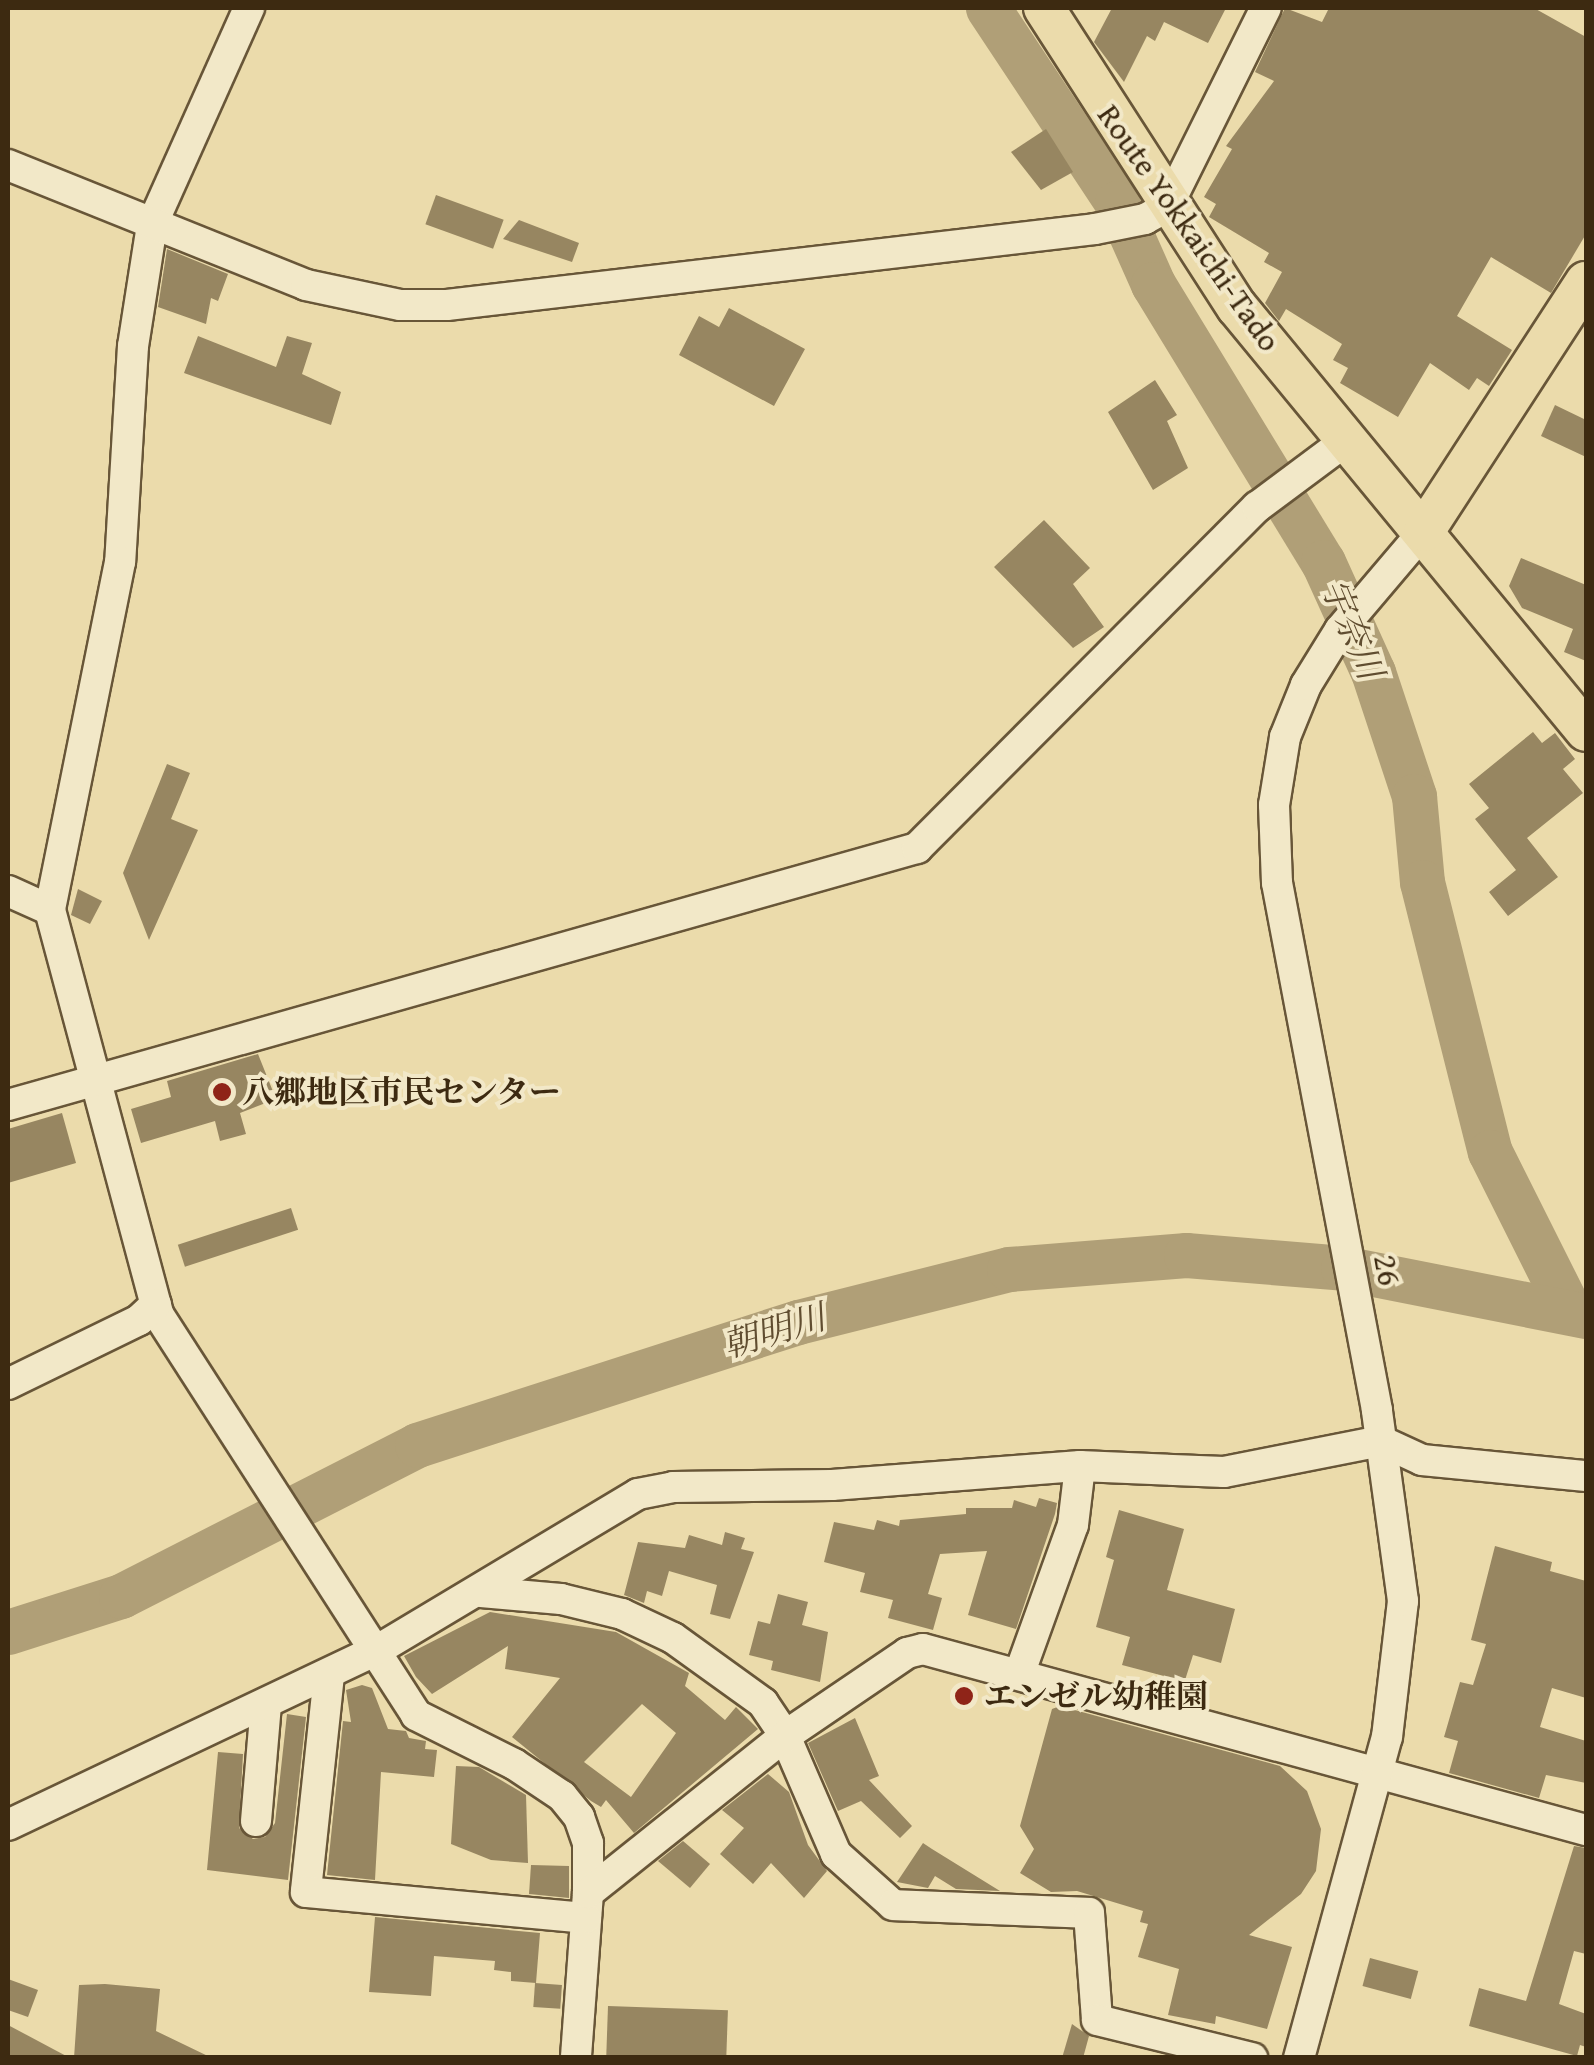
<!DOCTYPE html>
<html>
<head>
<meta charset="utf-8">
<style>
  body { margin:0 }
  #map { position:relative; width:1594px; height:2065px; overflow:hidden; background:#ebdbab; font-family:"Gentium Book Plus","Noto Serif JP",serif }
  div>[style] { position:absolute }
  [style*='--x'] { left:calc(var(--x)*1px); top:calc(var(--y)*1px); width:calc(var(--w)*1px); rotate:calc(var(--a)*1deg) }
  .river>* { height:45px; margin:-22.5px; padding:0 22.5px; transform-origin:22.5px; border-radius:22.5px; background:#b09f77 }
  .building>* { inset:0; background:#978661; transform-origin:0 0 }
  .roads { filter:drop-shadow(2px 0 #685638) drop-shadow(-2px 0 #685638) drop-shadow(0 2px #685638) drop-shadow(0 -2px #685638) }
  .minor>* { height:30px; margin:-15px; padding:0 15px; transform-origin:15px; border-radius:15px; background:#f2e8c8 }
  .major>* { height:40px; margin:-20px; padding:0 20px; transform-origin:20px; border-radius:20px; background:#ebdbab }
  .dots>* { width:28px; height:28px; translate:-50% -50%; box-sizing:border-box; border:5px solid #f2e8c8; border-radius:50% }
  span { translate:-50% -50%; white-space:nowrap; text-align:center; line-height:1.15; -webkit-text-stroke:8px #f2e8c8; paint-order:stroke }
  .street-label { font-size:32px; color:#3d2a11 }
  .poi-label { font-size:32px; color:#3d2a11; font-weight:700 }
  .left { translate:0 -50%; text-align:left }
  .water-label { font-size:35px; color:#604d30; font-style:italic }
  .frame { position:absolute; inset:0; border:10px solid #3d2a11; pointer-events:none }
</style>
</head>
<body>
<div id="map">
  <div class="river">
    <i style="--x:988;--y:8;--w:234;--a:56.5"></i>
    <i style="--x:1117;--y:203;--w:89;--a:66"></i>
    <i style="--x:1153;--y:284;--w:326;--a:58.6"></i>
    <i style="--x:1323;--y:562;--w:121;--a:65.6"></i>
    <i style="--x:1373;--y:672;--w:131;--a:71.7"></i>
    <i style="--x:1414;--y:796;--w:86;--a:84.7"></i>
    <i style="--x:1422;--y:882;--w:278;--a:75.9"></i>
    <i style="--x:1490;--y:1152;--w:179;--a:63.4"></i>
    <i style="--x:8;--y:1632;--w:119;--a:-17.7"></i>
    <i style="--x:121;--y:1596;--w:332;--a:-27"></i>
    <i style="--x:417;--y:1445;--w:400;--a:-17.9"></i>
    <i style="--x:798;--y:1322;--w:218;--a:-14.1"></i>
    <i style="--x:1009;--y:1269;--w:178;--a:-4.5"></i>
    <i style="--x:1186;--y:1255;--w:158;--a:4.7"></i>
    <i style="--x:1343;--y:1268;--w:248;--a:11.2"></i>
  </div>
  <div class="building">
    <i style="clip-path:polygon(1112px 8px,1226px 8px,1208px 43px,1164px 22px,1155px 41px,1147px 36px,1124px 82px,1094px 42px)"></i>
    <i style="clip-path:polygon(1285px 8px,1322px 22px,1329px 8px,1534px 8px,1586px 37px,1586px 234px,1551px 293px,1491px 257px,1457px 316px,1512px 350px,1489px 386px,1477px 378px,1469px 390px,1430px 363px,1398px 417px,1340px 383px,1348px 368px,1333px 360px,1342px 344px,1286px 309px,1279px 321px,1265px 303px,1282px 272px,1264px 262px,1269px 253px,1209px 217px,1216px 204px,1204px 197px,1232px 149px,1226px 146px,1274px 81px,1255px 72px)"></i>
    <i style="clip-path:polygon(1046px 129px,1073px 172px,1041px 190px,1011px 152px)"></i>
    <i style="left:436px;top:195px;width:72px;height:31px;rotate:20deg"></i>
    <i style="clip-path:polygon(519px 220px,579px 243px,572px 262px,503px 239px)"></i>
    <i style="clip-path:polygon(167px 249px,228px 274px,218px 301px,211px 298px,206px 324px,158px 307px)"></i>
    <i style="clip-path:polygon(729px 308px,805px 349px,774px 406px,679px 355px,699px 316px,719px 327px)"></i>
    <i style="clip-path:polygon(198px 336px,276px 367px,287px 336px,312px 343px,302px 374px,341px 392px,331px 425px,184px 373px)"></i>
    <i style="clip-path:polygon(1155px 380px,1177px 415px,1167px 421px,1188px 468px,1153px 490px,1108px 412px)"></i>
    <i style="clip-path:polygon(1555px 405px,1586px 420px,1586px 457px,1541px 436px)"></i>
    <i style="clip-path:polygon(1044px 520px,1090px 568px,1073px 584px,1104px 627px,1073px 648px,994px 567px)"></i>
    <i style="clip-path:polygon(1521px 558px,1586px 585px,1586px 661px,1564px 652px,1573px 629px,1522px 608px,1509px 586px)"></i>
    <i style="clip-path:polygon(1533px 732px,1542px 743px,1555px 733px,1575px 759px,1563px 769px,1583px 793px,1527px 838px,1558px 877px,1508px 916px,1489px 892px,1516px 870px,1475px 819px,1489px 808px,1469px 784px)"></i>
    <i style="clip-path:polygon(167px 764px,190px 773px,171px 819px,198px 830px,149px 940px,123px 873px)"></i>
    <i style="clip-path:polygon(78px 889px,102px 901px,90px 924px,71px 915px)"></i>
    <i style="clip-path:polygon(258px 1054px,276px 1099px,240px 1113px,246px 1134px,220px 1141px,215px 1121px,141px 1143px,131px 1109px,171px 1097px,167px 1081px)"></i>
    <i style="clip-path:polygon(62px 1113px,76px 1163px,8px 1183px,8px 1129px)"></i>
    <i style="left:291px;top:1208px;width:23px;height:119px;rotate:72deg"></i>
    <i style="clip-path:polygon(1039px 1498px,1057px 1503px,1055px 1514px,1016px 1629px,968px 1615px,987px 1551px,940px 1554px,928px 1594px,942px 1598px,933px 1630px,888px 1618px,893px 1600px,860px 1592px,865px 1573px,824px 1562px,834px 1522px,874px 1530px,877px 1520px,899px 1526px,900px 1520px,966px 1514px,966px 1508px,1012px 1508px,1014px 1500px,1036px 1507px)"></i>
    <i style="clip-path:polygon(1119px 1510px,1184px 1529px,1167px 1590px,1235px 1609px,1221px 1663px,1193px 1655px,1179px 1699px,1158px 1694px,1164px 1676px,1122px 1665px,1130px 1637px,1096px 1627px,1114px 1560px,1106px 1557px)"></i>
    <i style="clip-path:polygon(725px 1532px,745px 1538px,741px 1549px,754px 1552px,730px 1619px,710px 1614px,717px 1585px,669px 1571px,662px 1596px,647px 1591px,644px 1603px,624px 1595px,638px 1542px,685px 1548px,689px 1535px,722px 1545px)"></i>
    <i style="clip-path:polygon(1495px 1546px,1552px 1562px,1550px 1571px,1586px 1581px,1586px 1698px,1552px 1688px,1540px 1727px,1586px 1741px,1586px 1783px,1546px 1775px,1539px 1798px,1449px 1773px,1458px 1741px,1444px 1737px,1460px 1682px,1473px 1685px,1486px 1644px,1471px 1640px)"></i>
    <i style="clip-path:polygon(778px 1594px,808px 1602px,802px 1625px,828px 1632px,820px 1682px,771px 1670px,773px 1661px,749px 1655px,758px 1621px,770px 1624px)"></i>
    <i style="clip-path:polygon(evenodd,490px 1612px,616px 1632px,689px 1673px,685px 1686px,725px 1720px,736px 1707px,758px 1729px,634px 1833px,606px 1800px,601px 1807px,591px 1801px,512px 1737px,560px 1678px,505px 1669px,508px 1646px,432px 1694px,416px 1677px,404px 1656px,490px 1612px,642px 1704px,676px 1733px,631px 1797px,584px 1762px,642px 1704px)"></i>
    <i style="clip-path:polygon(362px 1685px,372px 1688px,388px 1729px,406px 1731px,409px 1738px,426px 1741px,425px 1749px,437px 1750px,434px 1777px,381px 1772px,375px 1880px,327px 1875px,343px 1721px,351px 1722px,346px 1690px)"></i>
    <i style="clip-path:polygon(1060px 1706px,1280px 1766px,1307px 1791px,1321px 1829px,1316px 1871px,1301px 1894px,1249px 1935px,1292px 1947px,1267px 2029px,1216px 2016px,1215px 2024px,1168px 2015px,1179px 1969px,1138px 1957px,1148px 1924px,1140px 1922px,1143px 1911px,1077px 1891px,1051px 1892px,1020px 1873px,1034px 1849px,1020px 1826px,1052px 1709px)"></i>
    <i style="clip-path:polygon(287px 1714px,306px 1717px,288px 1880px,207px 1870px,218px 1752px,243px 1754px,239px 1828px,253px 1839px,265px 1837px,275px 1823px)"></i>
    <i style="clip-path:polygon(855px 1718px,879px 1776px,869px 1780px,912px 1826px,900px 1838px,861px 1801px,838px 1811px,808px 1743px)"></i>
    <i style="clip-path:polygon(456px 1766px,479px 1767px,526px 1795px,528px 1863px,491px 1860px,451px 1844px)"></i>
    <i style="clip-path:polygon(768px 1774px,789px 1792px,808px 1845px,827px 1871px,804px 1898px,771px 1863px,753px 1884px,720px 1854px,744px 1828px,722px 1810px)"></i>
    <i style="clip-path:polygon(683px 1841px,710px 1864px,690px 1888px,658px 1861px)"></i>
    <i style="clip-path:polygon(923px 1843px,932px 1849px,1000px 1891px,956px 1889px,935px 1876px,928px 1888px,897px 1882px)"></i>
    <i style="clip-path:polygon(1574px 1846px,1586px 1848px,1586px 1954px,1574px 1951px,1559px 2004px,1586px 2014px,1586px 2047px,1580px 2045px,1577px 2056px,1469px 2026px,1479px 1988px,1526px 2001px)"></i>
    <i style="clip-path:polygon(531px 1865px,569px 1866px,569px 1898px,529px 1894px)"></i>
    <i style="clip-path:polygon(375px 1917px,540px 1933px,536px 1983px,511px 1981px,511px 1972px,494px 1970px,495px 1961px,434px 1956px,431px 1996px,369px 1992px)"></i>
    <i style="left:1370px;top:1958px;width:50px;height:29px;rotate:15deg"></i>
    <i style="clip-path:polygon(8px 1979px,38px 1990px,28px 2017px,8px 2010px)"></i>
    <i style="left:535px;top:1983px;width:27px;height:24px;rotate:4deg"></i>
    <i style="clip-path:polygon(105px 1984px,160px 1989px,156px 2031px,212px 2058px,74px 2058px,79px 1985px)"></i>
    <i style="left:608px;top:2006px;width:120px;height:52px;rotate:2deg"></i>
    <i style="clip-path:polygon(1072px 2024px,1089px 2036px,1083px 2058px,1062px 2058px)"></i>
    <i style="clip-path:polygon(8px 2025px,70px 2058px,8px 2058px)"></i>
  </div>
  <div class="roads">
    <div class="minor">
      <i style="--x:249;--y:8;--w:238;--a:114.1"></i>
      <i style="--x:152;--y:225;--w:122;--a:98.9"></i>
      <i style="--x:133;--y:346;--w:216;--a:93.4"></i>
      <i style="--x:120;--y:562;--w:355;--a:101.4"></i>
      <i style="--x:50;--y:910;--w:418;--a:75"></i>
      <i style="--x:158;--y:1314;--w:477;--a:57.2"></i>
      <i style="--x:416;--y:1715;--w:110;--a:26.6"></i>
      <i style="--x:514;--y:1764;--w:58;--a:33.7"></i>
      <i style="--x:562;--y:1796;--w:27;--a:51"></i>
      <i style="--x:579;--y:1817;--w:28;--a:71"></i>
      <i style="--x:588;--y:1843;--w:50;--a:90"></i>
      <i style="--x:588;--y:1893;--w:165;--a:94.2"></i>
      <i style="--x:8;--y:165;--w:321;--a:21.9"></i>
      <i style="--x:306;--y:285;--w:96;--a:12"></i>
      <i style="--x:400;--y:305;--w:47;--a:0"></i>
      <i style="--x:447;--y:305;--w:652;--a:-6.69"></i>
      <i style="--x:1095;--y:229;--w:51;--a:-11.3"></i>
      <i style="--x:1145;--y:219;--w:25;--a:-29"></i>
      <i style="--x:1167;--y:207;--w:222;--a:-63.6"></i>
      <i style="--x:8;--y:891;--w:46;--a:24.3"></i>
      <i style="--x:8;--y:1105;--w:945;--a:-15.79"></i>
      <i style="--x:917;--y:848;--w:482;--a:-45.1"></i>
      <i style="--x:1257;--y:507;--w:112;--a:-36.7"></i>
      <i style="--x:8;--y:1384;--w:146;--a:-26"></i>
      <i style="--x:139;--y:1320;--w:23;--a:-43"></i>
      <i style="--x:481;--y:1592;--w:80;--a:5"></i>
      <i style="--x:561;--y:1599;--w:63;--a:13.8"></i>
      <i style="--x:622;--y:1614;--w:56;--a:25.2"></i>
      <i style="--x:673;--y:1638;--w:111;--a:35.8"></i>
      <i style="--x:763;--y:1703;--w:40;--a:56"></i>
      <i style="--x:785;--y:1736;--w:129;--a:66.6"></i>
      <i style="--x:836;--y:1854;--w:76;--a:41.8"></i>
      <i style="--x:893;--y:1905;--w:196;--a:2.3"></i>
      <i style="--x:1089;--y:1913;--w:107;--a:85.7"></i>
      <i style="--x:1097;--y:2020;--w:160;--a:13.8"></i>
      <i style="--x:1020;--y:1672;--w:156;--a:-70.2"></i>
      <i style="--x:1073;--y:1525;--w:59;--a:-83.2"></i>
      <i style="--x:329;--y:1675;--w:218;--a:96.1"></i>
      <i style="--x:306;--y:1892;--w:281;--a:5.3"></i>
      <i style="--x:256;--y:1821;--w:117;--a:-85.1"></i>
      <i style="--x:8;--y:1825;--w:411;--a:-25.4"></i>
      <i style="--x:379;--y:1649;--w:302;--a:-30.9"></i>
      <i style="--x:638;--y:1494;--w:36;--a:-11"></i>
      <i style="--x:673;--y:1487;--w:159;--a:-0.7"></i>
      <i style="--x:832;--y:1485;--w:249;--a:-4.4"></i>
      <i style="--x:1080;--y:1466;--w:144;--a:2.4"></i>
      <i style="--x:1224;--y:1472;--w:160;--a:-11.2"></i>
      <i style="--x:1381;--y:1441;--w:45;--a:24.9"></i>
      <i style="--x:1422;--y:1460;--w:165;--a:5.6"></i>
      <i style="--x:588;--y:1893;--w:252;--a:-38.6"></i>
      <i style="--x:785;--y:1736;--w:148;--a:-34.2"></i>
      <i style="--x:907;--y:1653;--w:16;--a:-14"></i>
      <i style="--x:923;--y:1649;--w:687;--a:15.27"></i>
      <i style="--x:1299;--y:2058;--w:333;--a:-74.7"></i>
      <i style="--x:1387;--y:1737;--w:137;--a:-83.3"></i>
      <i style="--x:1403;--y:1601;--w:193;--a:-97.8"></i>
      <i style="--x:1377;--y:1410;--w:536;--a:-100.74"></i>
      <i style="--x:1277;--y:883;--w:78;--a:-92.2"></i>
      <i style="--x:1274;--y:805;--w:69;--a:-80.8"></i>
      <i style="--x:1285;--y:737;--w:56;--a:-68"></i>
      <i style="--x:1306;--y:685;--w:65;--a:-58.3"></i>
      <i style="--x:1340;--y:630;--w:130;--a:-49.7"></i>
    </div>
    <div class="major">
      <i style="--x:1044;--y:8;--w:356;--a:57.2"></i>
      <i style="--x:1237;--y:307;--w:549;--a:50.54"></i>
      <i style="--x:1424;--y:531;--w:297;--a:-57"></i>
    </div>
  </div>
  <div class="dots">
    <i style="left:222px;top:1092px;background:#8f2418"></i>
    <i style="left:964px;top:1696px;background:#8f2418"></i>
  </div>
  <div class="street-label">
    <span style="left:1189px;top:228px;rotate:55deg">Route Yokkaichi-Tado</span>
    <span style="left:1387px;top:1270px;rotate:80deg">26</span>
  </div>
  <div class="poi-label">
    <span class="left" style="left:242px;top:1092px">八郷地区市民センター</span>
    <span class="left" style="left:984px;top:1696px">エンゼル幼稚園</span>
  </div>
  <div class="water-label">
    <span style="left:1352px;top:629px;rotate:67deg">宇奈川</span>
    <span style="left:774px;top:1331px;rotate:-17deg">朝明川</span>
  </div>
  <div class="frame"></div>
</div>
</body>
</html>
